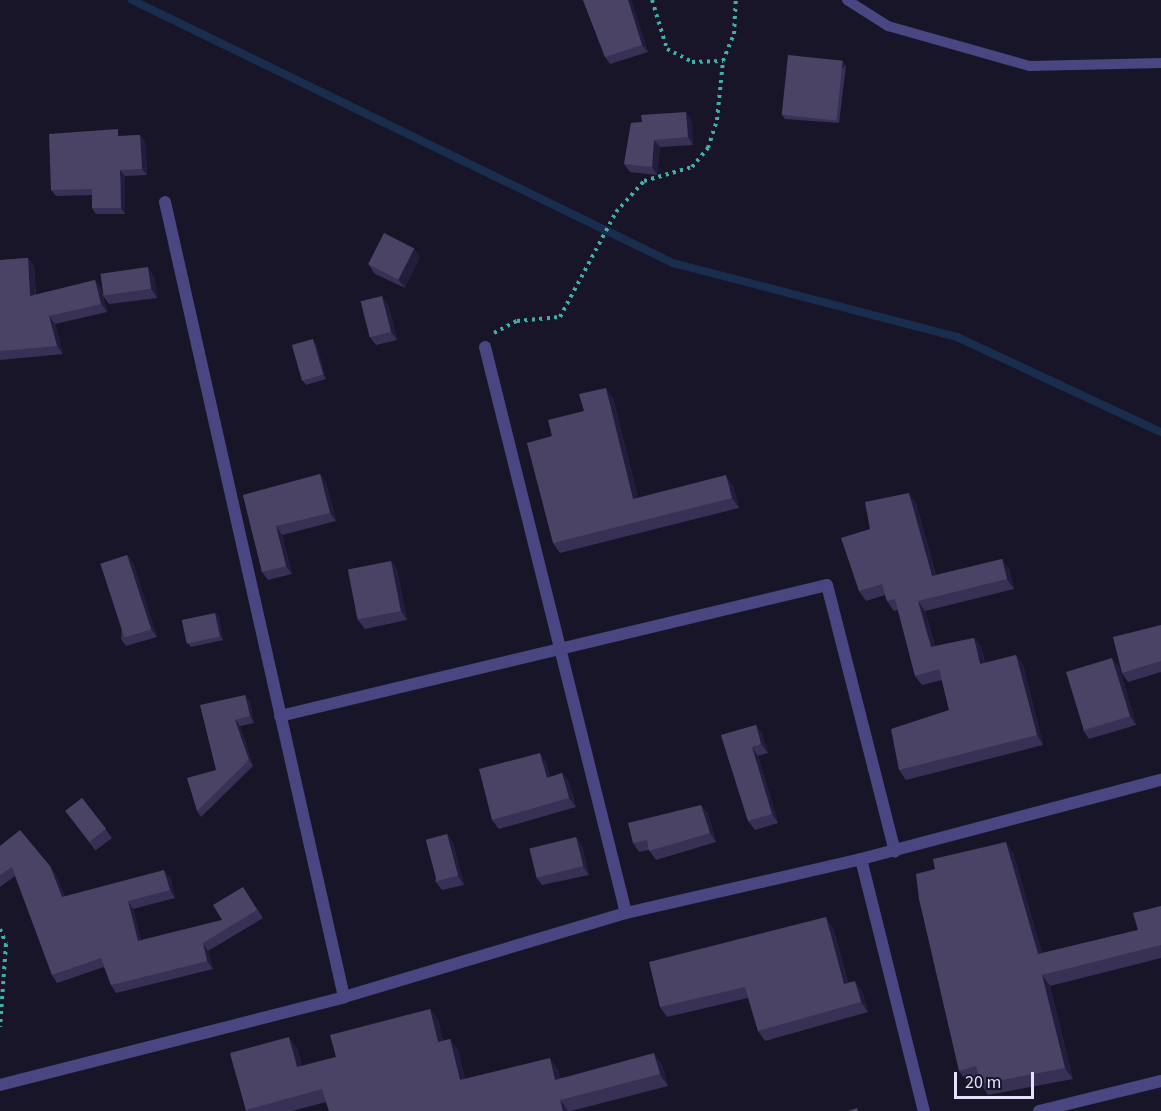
<!DOCTYPE html>
<html>
<head>
<meta charset="utf-8">
<style>
  body { margin:0 }
  #map { position:relative; width:1161px; height:1111px; overflow:hidden; background:#181529; font-family:"Source Sans 3",sans-serif }
  div>[style] { position:absolute }
  [style*='--x'] { left:calc(var(--x)*1px); top:calc(var(--y)*1px); width:calc(var(--w)*1px); rotate:calc(var(--a)*1deg) }
  .stream>* { height:8px; margin:-4px; padding:0 4px; transform-origin:4px; border-radius:4px; background:#192e4e }
  .path>* { height:4px; margin-top:-2px; transform-origin:0; background:repeating-linear-gradient(90deg,#42aea8 0 3px,transparent 0 7.5px) }
  .lane>* { height:10px; margin:-5px; padding:0 5px; transform-origin:5px; border-radius:5px; background:#494682 }
  .street>* { height:12px; margin:-6px; padding:0 6px; transform-origin:6px; border-radius:6px; background:#494682 }
  .wall>* { inset:0; background:#383055; transform-origin:0 0 }
  .shaded-wall>* { inset:0; background:#231d3c; transform-origin:0 0 }
  .building>* { inset:0; background:#4a4366; transform-origin:0 0 }
  span { translate:-50% -50%; white-space:nowrap; text-align:center; line-height:1.15; -webkit-text-stroke:6px #181529; paint-order:stroke }
  .scale { position:absolute; left:954px; top:1072px; width:80px; height:27px; box-sizing:border-box; border:3px solid #e4e1fb; border-top:0; padding-left:8px; font-size:18px; line-height:21px; white-space:nowrap; color:#e4e1fb; -webkit-text-stroke:4px #181529; paint-order:stroke }
</style>
</head>
<body>
<div id="map">
  <div class="stream">
    <i style="--x:132;--y:0;--w:602;--a:25.93"></i>
    <i style="--x:673;--y:263;--w:293;--a:14.6"></i>
    <i style="--x:957;--y:337;--w:225;--a:25"></i>
  </div>
  <div class="path">
    <i style="--x:652;--y:0;--w:51;--a:73"></i>
    <i style="--x:667;--y:49;--w:28;--a:27"></i>
    <i style="--x:692;--y:62;--w:31;--a:-2"></i>
    <i style="--x:494;--y:333;--w:26;--a:-28"></i>
    <i style="--x:517;--y:321;--w:43;--a:-5.3"></i>
    <i style="--x:560;--y:317;--w:119;--a:-61.9"></i>
    <i style="--x:616;--y:212;--w:42;--a:-47.9"></i>
    <i style="--x:644;--y:181;--w:50;--a:-16.3"></i>
    <i style="--x:692;--y:167;--w:25;--a:-50"></i>
    <i style="--x:708;--y:148;--w:29;--a:-72"></i>
    <i style="--x:717;--y:120;--w:59;--a:-84.2"></i>
    <i style="--x:723;--y:61;--w:29;--a:-68"></i>
    <i style="--x:734;--y:34;--w:34;--a:-87"></i>
    <i style="--x:0;--y:929;--w:16;--a:68"></i>
    <i style="--x:6;--y:944;--w:83;--a:94.1"></i>
  </div>
  <div class="lane">
    <i style="--x:847;--y:0;--w:49;--a:32.4"></i>
    <i style="--x:888;--y:26;--w:147;--a:15.8"></i>
    <i style="--x:1029;--y:66;--w:132;--a:-1.3"></i>
  </div>
  <div class="street">
    <i style="--x:165;--y:202;--w:815;--a:77.31"></i>
    <i style="--x:485;--y:347;--w:583;--a:76.01"></i>
    <i style="--x:280;--y:716;--w:562;--a:-13.47"></i>
    <i style="--x:827;--y:585;--w:275;--a:75.7"></i>
    <i style="--x:861;--y:859;--w:260;--a:76"></i>
    <i style="--x:0;--y:1085;--w:355;--a:-14.3"></i>
    <i style="--x:344;--y:997;--w:294;--a:-16.6"></i>
    <i style="--x:626;--y:913;--w:241;--a:-12.9"></i>
    <i style="--x:861;--y:859;--w:310;--a:-14.8"></i>
    <i style="--x:1039;--y:1111;--w:126;--a:-13.8"></i>
  </div>
  <div class="wall">
    <i style="clip-path:polygon(583px 0,631px 0,648px 52px,610px 64px,605px 57px)"></i>
    <i style="clip-path:polygon(846px 65px,839px 123px,785px 119px,782px 115px)"></i>
    <i style="clip-path:polygon(691px 119px,693px 145px,660px 147px,657px 175px,630px 172px,624px 164px,631px 123px)"></i>
    <i style="clip-path:polygon(140px 135px,145px 141px,147px 175px,125px 176px,125px 214px,96px 214px,92px 208px,92px 195px,56px 196px,51px 190px,122px 136px)"></i>
    <i style="clip-path:polygon(420px 256px,405px 288px,375px 274px,369px 265px)"></i>
    <i style="clip-path:polygon(28px 258px,34px 266px,36px 295px,95px 280px,101px 288px,103px 295px,154px 276px,157px 298px,109px 304px,103px 296px,107px 312px,55px 324px,63px 354px,0 360px,0 260px)"></i>
    <i style="clip-path:polygon(388px 304px,397px 340px,376px 345px,370px 337px)"></i>
    <i style="clip-path:polygon(316px 344px,326px 379px,306px 385px,302px 380px)"></i>
    <i style="clip-path:polygon(613px 398px,638px 498px,733px 486px,739px 508px,560px 553px,553px 543px,552px 436px,584px 411px)"></i>
    <i style="clip-path:polygon(320px 474px,326px 483px,336px 521px,282px 535px,292px 574px,268px 580px,262px 572px,243px 495px)"></i>
    <i style="clip-path:polygon(916px 503px,936px 575px,1002px 559px,1009px 569px,1014px 589px,925px 611px,935px 646px,974px 638px,981px 647px,985px 663px,1016px 655px,1023px 665px,1043px 745px,906px 780px,899px 770px,949px 710px,942px 680px,922px 685px,915px 676px,898px 610px,894px 611px,887px 601px,885px 595px,866px 601px,859px 591px,870px 529px)"></i>
    <i style="clip-path:polygon(127px 555px,133px 563px,157px 637px,126px 646px,121px 639px)"></i>
    <i style="clip-path:polygon(391px 561px,397px 570px,407px 620px,365px 629px,358px 620px)"></i>
    <i style="clip-path:polygon(215px 613px,219px 617px,223px 640px,191px 647px,187px 642px)"></i>
    <i style="clip-path:polygon(1161px 625px,1161px 672px,1128px 682px,1122px 673px)"></i>
    <i style="clip-path:polygon(1119px 667px,1136px 725px,1089px 739px,1083px 730px)"></i>
    <i style="clip-path:polygon(245px 695px,250px 702px,254px 723px,240px 726px,253px 766px,251px 767px,252px 767px,201px 817px,197px 811px,216px 770px)"></i>
    <i style="clip-path:polygon(756px 725px,762px 734px,768px 753px,758px 756px,778px 823px,755px 830px,748px 821px,721px 735px)"></i>
    <i style="clip-path:polygon(546px 762px,550px 777px,562px 773px,569px 782px,576px 807px,499px 829px,492px 820px)"></i>
    <i style="left:82px;top:798px;width:50px;height:21px;rotate:53deg"></i>
    <i style="clip-path:polygon(701px 805px,708px 814px,716px 842px,656px 860px,649px 850px,639px 852px,633px 843px)"></i>
    <i style="clip-path:polygon(447px 834px,453px 843px,464px 885px,442px 890px,435px 881px)"></i>
    <i style="clip-path:polygon(576px 837px,582px 846px,589px 875px,542px 885px,536px 877px)"></i>
    <i style="clip-path:polygon(0 846px,50px 866px,55px 873px,65px 897px,170px 877px,175px 898px,133px 909px,141px 940px,222px 920px,243px 887px,263px 918px,208px 951px,213px 969px,116px 993px,111px 985px,104px 967px,57px 983px,52px 975px,15px 876px,0 887px)"></i>
    <i style="clip-path:polygon(1013px 853px,1042px 953px,1138px 930px,1161px 906px,1161px 958px,1050px 986px,1073px 1079px,988px 1095px,981px 1084px,979px 1078px,967px 1082px,959px 1071px)"></i>
    <i style="clip-path:polygon(833px 928px,848px 982px,862px 991px,868px 1012px,765px 1041px,758px 1031px,748px 998px,667px 1017px,660px 1007px)"></i>
    <i style="clip-path:polygon(430px 1009px,438px 1020px,443px 1041px,450px 1039px,458px 1050px,465px 1079px,558px 1069px,560px 1078px,662px 1065px,668px 1086px,571px 1111px,329px 1111px,326px 1102px,292px 1111px,246px 1111px,230px 1053px,297px 1048px,302px 1066px,336px 1057px)"></i>
  </div>
  <div class="shaded-wall">
    <i style="clip-path:polygon(628px 0,631px 0,648px 52px,642px 45px)"></i>
    <i style="left:843px;top:61px;width:5px;height:58px;rotate:53deg"></i>
    <i style="clip-path:polygon(686px 112px,691px 119px,693px 145px,688px 137px)"></i>
    <i style="clip-path:polygon(140px 135px,145px 141px,147px 175px,142px 169px)"></i>
    <i style="clip-path:polygon(654px 140px,660px 147px,657px 175px,652px 167px)"></i>
    <i style="clip-path:polygon(120px 170px,125px 176px,125px 214px,121px 208px)"></i>
    <i style="clip-path:polygon(414px 248px,420px 256px,405px 288px,398px 279px)"></i>
    <i style="clip-path:polygon(28px 258px,34px 266px,36px 304px,30px 296px)"></i>
    <i style="clip-path:polygon(148px 267px,154px 276px,157px 298px,151px 289px)"></i>
    <i style="clip-path:polygon(95px 280px,101px 288px,107px 312px,101px 304px)"></i>
    <i style="clip-path:polygon(382px 296px,388px 304px,397px 340px,391px 332px)"></i>
    <i style="clip-path:polygon(49px 316px,55px 324px,63px 354px,57px 346px)"></i>
    <i style="clip-path:polygon(313px 339px,316px 344px,326px 379px,323px 375px)"></i>
    <i style="clip-path:polygon(606px 388px,613px 398px,641px 509px,633px 499px)"></i>
    <i style="clip-path:polygon(320px 474px,326px 483px,336px 521px,330px 513px)"></i>
    <i style="clip-path:polygon(726px 475px,733px 486px,739px 508px,732px 498px)"></i>
    <i style="clip-path:polygon(909px 493px,916px 503px,939px 586px,932px 576px)"></i>
    <i style="clip-path:polygon(276px 526px,282px 535px,292px 574px,286px 566px)"></i>
    <i style="clip-path:polygon(127px 555px,133px 563px,157px 637px,151px 629px)"></i>
    <i style="clip-path:polygon(1002px 559px,1009px 569px,1014px 589px,1007px 579px)"></i>
    <i style="clip-path:polygon(391px 561px,397px 570px,407px 620px,401px 611px)"></i>
    <i style="clip-path:polygon(918px 601px,925px 611px,938px 657px,931px 647px)"></i>
    <i style="clip-path:polygon(215px 613px,219px 617px,223px 640px,220px 636px)"></i>
    <i style="clip-path:polygon(974px 638px,981px 647px,987px 674px,980px 664px)"></i>
    <i style="clip-path:polygon(1016px 655px,1023px 665px,1043px 745px,1037px 735px)"></i>
    <i style="clip-path:polygon(1112px 658px,1119px 667px,1136px 725px,1130px 716px)"></i>
    <i style="clip-path:polygon(245px 695px,250px 702px,254px 723px,250px 716px)"></i>
    <i style="clip-path:polygon(235px 720px,240px 726px,253px 766px,249px 760px)"></i>
    <i style="clip-path:polygon(756px 725px,762px 734px,768px 753px,761px 744px)"></i>
    <i style="clip-path:polygon(752px 747px,758px 756px,778px 823px,772px 814px)"></i>
    <i style="clip-path:polygon(540px 753px,546px 762px,553px 787px,547px 778px)"></i>
    <i style="clip-path:polygon(562px 773px,569px 782px,576px 807px,569px 798px)"></i>
    <i style="clip-path:polygon(701px 805px,708px 814px,716px 842px,710px 833px)"></i>
    <i style="clip-path:polygon(447px 834px,453px 843px,464px 885px,458px 876px)"></i>
    <i style="clip-path:polygon(576px 837px,582px 846px,589px 875px,583px 866px)"></i>
    <i style="clip-path:polygon(1006px 842px,1013px 853px,1046px 965px,1038px 954px)"></i>
    <i style="clip-path:polygon(50px 866px,55px 873px,68px 905px,62px 897px)"></i>
    <i style="clip-path:polygon(164px 870px,170px 877px,175px 898px,170px 890px)"></i>
    <i style="clip-path:polygon(128px 901px,133px 909px,143px 949px,138px 941px)"></i>
    <i style="clip-path:polygon(826px 917px,833px 928px,851px 994px,844px 984px)"></i>
    <i style="clip-path:polygon(203px 943px,208px 951px,213px 969px,207px 961px)"></i>
    <i style="clip-path:polygon(1042px 975px,1050px 986px,1073px 1079px,1065px 1068px)"></i>
    <i style="clip-path:polygon(855px 981px,862px 991px,868px 1012px,861px 1002px)"></i>
    <i style="clip-path:polygon(430px 1009px,438px 1020px,446px 1053px,438px 1042px)"></i>
    <i style="clip-path:polygon(289px 1037px,297px 1048px,305px 1079px,297px 1067px)"></i>
    <i style="clip-path:polygon(450px 1039px,458px 1050px,468px 1091px,460px 1080px)"></i>
    <i style="clip-path:polygon(654px 1053px,662px 1065px,668px 1086px,660px 1074px)"></i>
    <i style="clip-path:polygon(550px 1058px,558px 1069px,563px 1091px,555px 1080px)"></i>
    <i style="clip-path:polygon(560px 1100px,568px 1111px,563px 1111px)"></i>
  </div>
  <div class="building">
    <i style="clip-path:polygon(583px 0,628px 0,642px 45px,605px 57px)"></i>
    <i style="left:788px;top:55px;width:55px;height:60px;rotate:6deg"></i>
    <i style="clip-path:polygon(686px 112px,688px 137px,654px 140px,652px 167px,624px 164px,631px 123px,642px 122px,641px 115px)"></i>
    <i style="clip-path:polygon(118px 129px,118px 136px,140px 135px,142px 169px,120px 170px,121px 208px,92px 208px,92px 189px,51px 190px,49px 134px)"></i>
    <i style="left:384px;top:233px;width:34px;height:35px;rotate:27deg"></i>
    <i style="clip-path:polygon(28px 258px,30px 296px,95px 280px,101px 304px,49px 316px,57px 346px,0 351px,0 260px)"></i>
    <i style="left:148px;top:267px;width:22px;height:48px;rotate:82deg"></i>
    <i style="left:382px;top:296px;width:37px;height:22px;rotate:76deg"></i>
    <i style="left:313px;top:339px;width:37px;height:22px;rotate:74deg"></i>
    <i style="clip-path:polygon(606px 388px,633px 499px,726px 475px,732px 498px,553px 543px,527px 443px,552px 436px,548px 420px,584px 411px,579px 394px)"></i>
    <i style="clip-path:polygon(320px 474px,330px 513px,276px 526px,286px 566px,262px 572px,243px 495px)"></i>
    <i style="clip-path:polygon(909px 493px,932px 576px,1002px 559px,1007px 579px,918px 601px,931px 647px,974px 638px,980px 664px,1016px 655px,1037px 735px,899px 770px,891px 729px,949px 710px,939px 669px,915px 676px,895px 599px,887px 601px,882px 584px,859px 591px,841px 538px,870px 529px,865px 502px)"></i>
    <i style="left:127px;top:555px;width:78px;height:28px;rotate:72deg"></i>
    <i style="left:391px;top:561px;width:51px;height:44px;rotate:79deg"></i>
    <i style="left:215px;top:613px;width:24px;height:34px;rotate:78deg"></i>
    <i style="clip-path:polygon(1161px 625px,1161px 661px,1122px 673px,1113px 637px)"></i>
    <i style="left:1112px;top:658px;width:61px;height:48px;rotate:73deg"></i>
    <i style="clip-path:polygon(245px 695px,250px 716px,235px 720px,249px 760px,236px 765px,248px 761px,197px 811px,187px 778px,216px 770px,200px 705px)"></i>
    <i style="clip-path:polygon(756px 725px,761px 744px,752px 747px,772px 814px,748px 821px,721px 735px)"></i>
    <i style="clip-path:polygon(540px 753px,547px 778px,562px 773px,569px 798px,492px 820px,479px 769px)"></i>
    <i style="left:82px;top:798px;width:39px;height:21px;rotate:52deg"></i>
    <i style="clip-path:polygon(701px 805px,710px 833px,649px 851px,647px 840px,633px 843px,628px 823px)"></i>
    <i style="clip-path:polygon(20px 830px,50px 866px,62px 897px,164px 870px,170px 890px,128px 901px,138px 941px,222px 920px,213px 905px,243px 887px,257px 910px,203px 943px,207px 961px,111px 985px,101px 958px,52px 975px,12px 867px,0 875px,0 846px)"></i>
    <i style="left:447px;top:834px;width:43px;height:22px;rotate:75deg"></i>
    <i style="left:576px;top:837px;width:30px;height:48px;rotate:76deg"></i>
    <i style="clip-path:polygon(1006px 842px,1038px 954px,1138px 930px,1133px 913px,1161px 906px,1161px 945px,1042px 975px,1065px 1068px,981px 1084px,976px 1066px,959px 1071px,919px 899px,916px 874px,935px 869px,933px 859px)"></i>
    <i style="clip-path:polygon(826px 917px,844px 984px,855px 981px,861px 1002px,758px 1031px,745px 987px,660px 1007px,649px 962px)"></i>
    <i style="clip-path:polygon(430px 1009px,438px 1042px,450px 1039px,460px 1080px,550px 1058px,555px 1080px,654px 1053px,660px 1074px,560px 1100px,563px 1111px,329px 1111px,322px 1089px,246px 1110px,230px 1053px,289px 1037px,297px 1067px,336px 1057px,330px 1035px)"></i>
    <i style="clip-path:polygon(857px 1108px,858px 1111px,848px 1111px)"></i>
  </div>
  <div class="scale">20 m</div>
</div>
</body>
</html>
